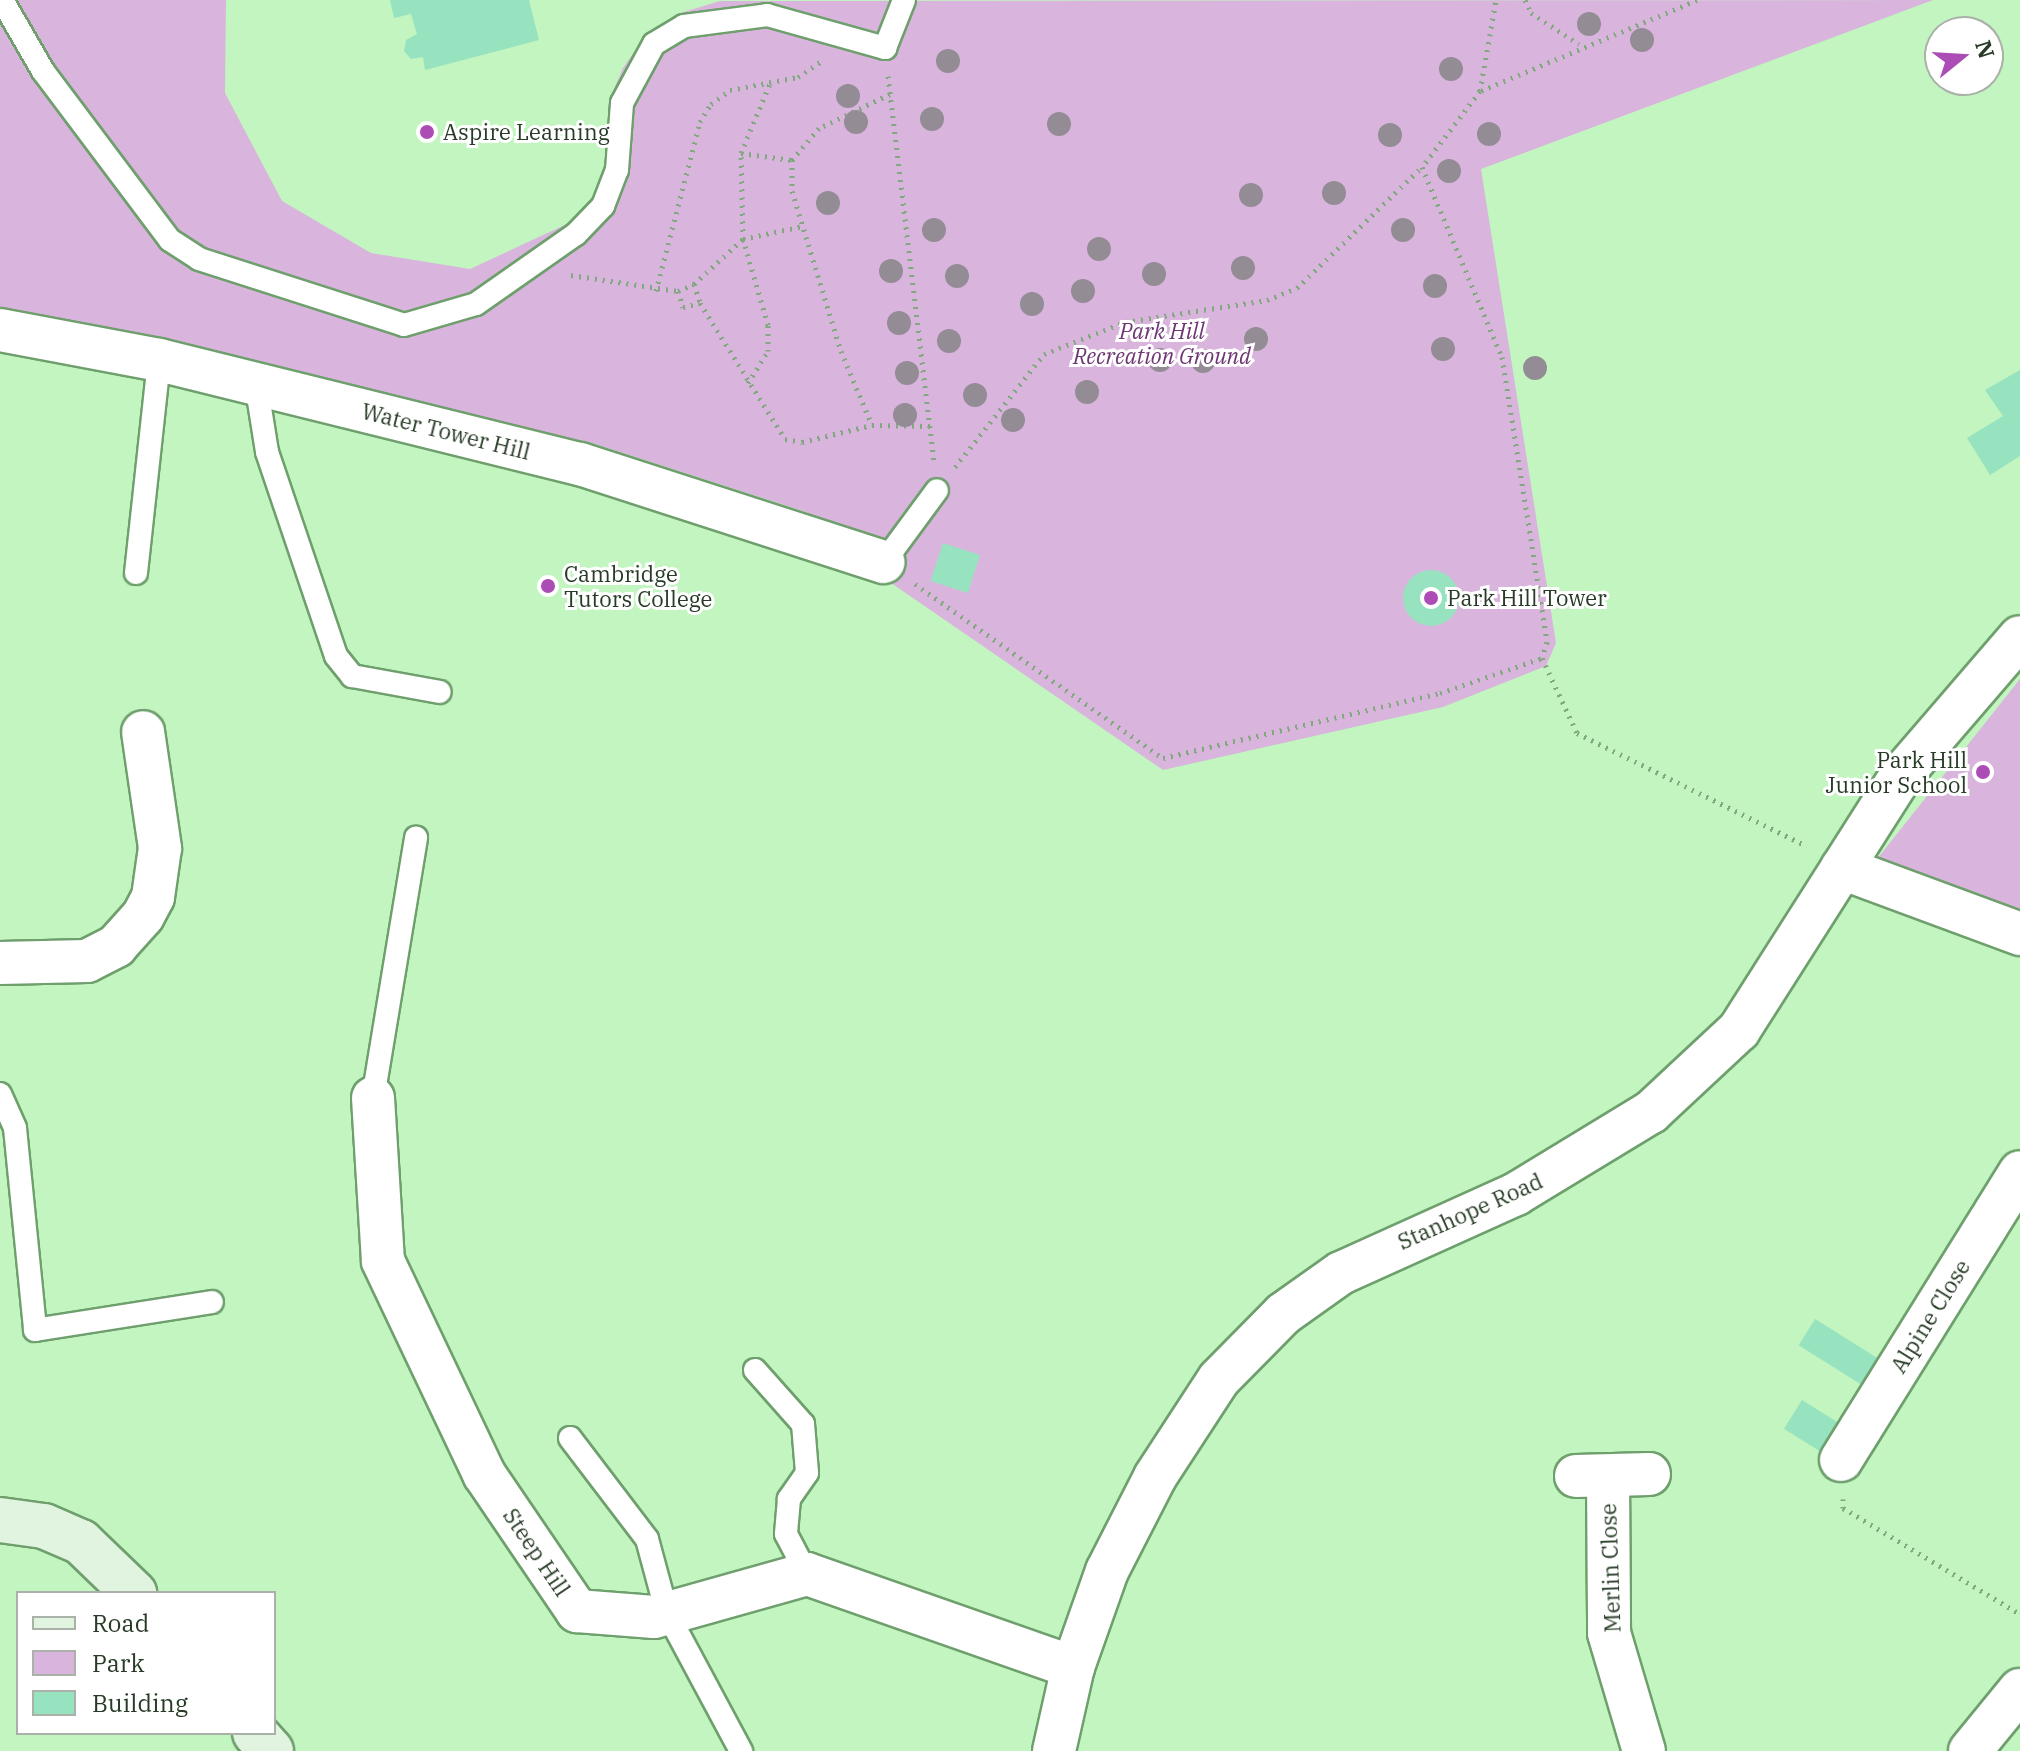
<!DOCTYPE html>
<html>
<head>
<meta charset="utf-8">
<style>
  body { margin:0 }
  #map { position:relative; width:2020px; height:1751px; overflow:hidden; background:#c2f5bf; font-family:"IBM Plex Serif",serif }
  div>[style] { position:absolute }
  [style*='--x'] { left:calc(var(--x)*1px); top:calc(var(--y)*1px); width:calc(var(--w)*1px); rotate:calc(var(--a)*1deg) }
  .green>* { inset:0; background:#d9b5dd }
  .building>* { inset:0; background:#97e2bf; transform-origin:0 0 }
  .round { border-radius:50% }
  .path>* { height:5px; margin-top:-2.5px; transform-origin:0; background:repeating-linear-gradient(90deg,#82a87f 0 2px,transparent 0 8px) }
  .roads { filter:drop-shadow(2px 0 #6e9f6d) drop-shadow(-2px 0 #6e9f6d) drop-shadow(0 2px #6e9f6d) drop-shadow(0 -2px #6e9f6d) }
  .service>* { height:22px; margin:-11px; padding:0 11px; transform-origin:11px; border-radius:11px; background:#fff }
  .minor>* { height:42px; margin:-21px; padding:0 21px; transform-origin:21px; border-radius:21px; background:#fff }
  .secondary>* { height:44px; margin:-22px; padding:0 22px; transform-origin:22px; border-radius:22px; background:#e0f4e0 }
  .trees>* { width:24px; height:24px; margin:-12px; border-radius:50%; background:#938c95 }
  .dots>* { width:22px; height:22px; translate:-50% -50%; box-sizing:border-box; border:4px solid #fff; border-radius:50% }
  span { translate:-50% -50%; white-space:nowrap; text-align:center; line-height:1.15; -webkit-text-stroke:6px #fff; paint-order:stroke }
  .poi-label { font-size:22px; color:#273b26 }
  .left { translate:0 -50%; text-align:left }
  .right { translate:-100% -50%; text-align:right }
  .park-label { font-size:22px; color:#6d3773; font-style:italic }
  .street-label { font-size:22px; color:#273b26 }
  .legend { position:absolute; left:16px; top:1591px; width:260px; height:144px; box-sizing:border-box; background:#fff; border:2px solid #a9b1a8; margin:0; padding:10px 14px; list-style:none; font-size:24px; color:#273b26 }
  .legend li { display:flex; align-items:center; gap:16px; height:40px }
  .legend b { width:40px; border:2px solid #a9b1a8 }
  .north { position:absolute; left:1924px; top:16px; width:80px; height:80px; box-sizing:border-box; background:#fff; border:2px solid #a9b1a8; border-radius:50%; rotate:72deg; font-size:22px; font-weight:700; line-height:32px; text-align:center; color:#273b26 }
  .north::after { content:''; display:block; margin:auto; width:28px; height:36px; background:#ac4db6; clip-path:polygon(50% 0,100% 100%,50% 72%,0 100%) }
</style>
</head>
<body>
<div id="map">
  <div class="green">
    <i style="clip-path:polygon(0 0,226px 0,225px 93px,282px 201px,371px 253px,470px 269px,569px 223px,593px 200px,606px 169px,611px 96px,623px 68px,646px 35px,677px 14px,720px 1px,1933px 0,1481px 169px,1556px 643px,1546px 666px,1443px 707px,1163px 770px,878px 574px,886px 546px,803px 511px,592px 443px,0 313px)"></i>
    <i style="clip-path:polygon(2020px 679px,2020px 911px,1873px 864px)"></i>
  </div>
  <div class="building">
    <i style="clip-path:polygon(390px 0,529px 0,539px 40px,425px 70px,423px 57px,411px 59px,404px 51px,406px 40px,417px 34px,411px 14px,394px 18px)"></i>
    <i style="clip-path:polygon(2020px 370px,2020px 456px,1990px 475px,1967px 438px,2003px 416px,1985px 390px)"></i>
    <i style="left:943px;top:543px;width:39px;height:40px;rotate:18deg"></i>
    <i class="round" style="left:1403px;top:570px;width:56px;height:56px"></i>
    <i style="left:1815px;top:1319px;width:80px;height:31px;rotate:32deg"></i>
    <i style="left:1802px;top:1400px;width:49px;height:34px;rotate:32deg"></i>
  </div>
  <div class="path">
    <i style="--x:1525;--y:0;--w:14;--a:65"></i>
    <i style="--x:1531;--y:13;--w:57;--a:32.9"></i>
    <i style="--x:1697;--y:0;--w:235;--a:157.2"></i>
    <i style="--x:1480;--y:91;--w:96;--a:127.3"></i>
    <i style="--x:1422;--y:167;--w:206;--a:67.2"></i>
    <i style="--x:1502;--y:357;--w:289;--a:81"></i>
    <i style="--x:1547;--y:642;--w:17;--a:107"></i>
    <i style="--x:1542;--y:658;--w:83;--a:65"></i>
    <i style="--x:1577;--y:733;--w:256;--a:26.2"></i>
    <i style="--x:888;--y:76;--w:387;--a:83.2"></i>
    <i style="--x:1480;--y:91;--w:92;--a:-80"></i>
    <i style="--x:890;--y:94;--w:79;--a:154.4"></i>
    <i style="--x:819;--y:128;--w:42;--a:130.2"></i>
    <i style="--x:792;--y:160;--w:31;--a:90"></i>
    <i style="--x:792;--y:191;--w:167;--a:73"></i>
    <i style="--x:841;--y:351;--w:80;--a:67.3"></i>
    <i style="--x:872;--y:425;--w:58;--a:1"></i>
    <i style="--x:741;--y:153;--w:78;--a:-67.4"></i>
    <i style="--x:571;--y:275;--w:108;--a:8.5"></i>
    <i style="--x:678;--y:291;--w:17;--a:73"></i>
    <i style="--x:683;--y:307;--w:17;--a:-13"></i>
    <i style="--x:700;--y:303;--w:160;--a:58"></i>
    <i style="--x:785;--y:439;--w:17;--a:10"></i>
    <i style="--x:802;--y:442;--w:72;--a:-13.7"></i>
    <i style="--x:694;--y:284;--w:20;--a:72"></i>
    <i style="--x:656;--y:291;--w:175;--a:-75.4"></i>
    <i style="--x:700;--y:122;--w:21;--a:-59"></i>
    <i style="--x:711;--y:104;--w:24;--a:-36"></i>
    <i style="--x:730;--y:90;--w:69;--a:-10.8"></i>
    <i style="--x:798;--y:77;--w:27;--a:-34"></i>
    <i style="--x:678;--y:291;--w:17;--a:-24"></i>
    <i style="--x:694;--y:284;--w:67;--a:-42.6"></i>
    <i style="--x:743;--y:239;--w:86;--a:-91.3"></i>
    <i style="--x:741;--y:153;--w:51;--a:7.8"></i>
    <i style="--x:748;--y:383;--w:38;--a:-58"></i>
    <i style="--x:768;--y:351;--w:26;--a:-90"></i>
    <i style="--x:768;--y:325;--w:90;--a:-106.2"></i>
    <i style="--x:743;--y:239;--w:61;--a:-12.2"></i>
    <i style="--x:955;--y:467;--w:144;--a:-51.8"></i>
    <i style="--x:1044;--y:354;--w:87;--a:-21.6"></i>
    <i style="--x:1125;--y:322;--w:144;--a:-8.8"></i>
    <i style="--x:1267;--y:300;--w:32;--a:-22"></i>
    <i style="--x:1297;--y:288;--w:174;--a:-44.1"></i>
    <i style="--x:915;--y:584;--w:303;--a:35.1"></i>
    <i style="--x:1163;--y:758;--w:285;--a:-13.2"></i>
    <i style="--x:1440;--y:693;--w:108;--a:-18.9"></i>
    <i style="--x:1843;--y:1499;--w:9;--a:90"></i>
    <i style="--x:1843;--y:1508;--w:206;--a:30.9"></i>
  </div>
  <div class="roads">
    <div class="service">
      <i style="--x:2;--y:0;--w:82;--a:60"></i>
      <i style="--x:43;--y:71;--w:211;--a:53.1"></i>
      <i style="--x:170;--y:240;--w:35;--a:33"></i>
      <i style="--x:199;--y:259;--w:215;--a:17.8"></i>
      <i style="--x:404;--y:325;--w:75;--a:-16.3"></i>
      <i style="--x:476;--y:304;--w:122;--a:-35"></i>
      <i style="--x:576;--y:234;--w:39;--a:-46"></i>
      <i style="--x:603;--y:206;--w:39;--a:-69"></i>
      <i style="--x:617;--y:170;--w:67;--a:-85.7"></i>
      <i style="--x:622;--y:103;--w:67;--a:-61.5"></i>
      <i style="--x:654;--y:44;--w:35;--a:-31"></i>
      <i style="--x:684;--y:26;--w:84;--a:-7.5"></i>
      <i style="--x:767;--y:15;--w:123;--a:15.6"></i>
      <i style="--x:885;--y:48;--w:52;--a:-68.4"></i>
      <i style="--x:256;--y:383;--w:70;--a:80.9"></i>
      <i style="--x:267;--y:452;--w:215;--a:71.3"></i>
      <i style="--x:336;--y:656;--w:26;--a:51"></i>
      <i style="--x:352;--y:676;--w:89;--a:10.3"></i>
      <i style="--x:884;--y:562;--w:89;--a:-53.6"></i>
      <i style="--x:136;--y:573;--w:214;--a:-83.8"></i>
      <i style="--x:0;--y:1094;--w:37;--a:66"></i>
      <i style="--x:15;--y:1128;--w:203;--a:84.3"></i>
      <i style="--x:35;--y:1330;--w:179;--a:-9"></i>
      <i style="--x:373;--y:1098;--w:264;--a:-80.6"></i>
      <i style="--x:755;--y:1370;--w:72;--a:48.4"></i>
      <i style="--x:803;--y:1424;--w:49;--a:85.3"></i>
      <i style="--x:807;--y:1473;--w:32;--a:125"></i>
      <i style="--x:789;--y:1499;--w:35;--a:95"></i>
      <i style="--x:786;--y:1534;--w:45;--a:62.3"></i>
      <i style="--x:570;--y:1438;--w:127;--a:52.7"></i>
      <i style="--x:647;--y:1539;--w:77;--a:74.9"></i>
      <i style="--x:667;--y:1613;--w:157;--a:61.8"></i>
    </div>
    <div class="minor">
      <i style="--x:0;--y:330;--w:162;--a:10.7"></i>
      <i style="--x:159;--y:360;--w:434;--a:13.9"></i>
      <i style="--x:580;--y:464;--w:319;--a:17.9"></i>
      <i style="--x:1842;--y:868;--w:190;--a:20.3"></i>
      <i style="--x:0;--y:963;--w:87;--a:-1.3"></i>
      <i style="--x:87;--y:961;--w:33;--a:-27"></i>
      <i style="--x:116;--y:946;--w:40;--a:-48"></i>
      <i style="--x:143;--y:916;--w:21;--a:-62"></i>
      <i style="--x:153;--y:897;--w:49;--a:-81.9"></i>
      <i style="--x:160;--y:848;--w:117;--a:-98.3"></i>
      <i style="--x:373;--y:1098;--w:163;--a:86.5"></i>
      <i style="--x:383;--y:1261;--w:236;--a:64.6"></i>
      <i style="--x:484;--y:1474;--w:166;--a:55.8"></i>
      <i style="--x:577;--y:1611;--w:77;--a:4.5"></i>
      <i style="--x:654;--y:1617;--w:159;--a:-15.7"></i>
      <i style="--x:807;--y:1574;--w:282;--a:19.3"></i>
      <i style="--x:1841;--y:1460;--w:339;--a:-58.1"></i>
      <i style="--x:1576;--y:1476;--w:73;--a:-1.6"></i>
      <i style="--x:1608;--y:1476;--w:157;--a:89.6"></i>
      <i style="--x:1609;--y:1633;--w:123;--a:73.5"></i>
      <i style="--x:1054;--y:1751;--w:86;--a:-77.3"></i>
      <i style="--x:1073;--y:1667;--w:102;--a:-70.5"></i>
      <i style="--x:1107;--y:1571;--w:106;--a:-62.9"></i>
      <i style="--x:1155;--y:1477;--w:117;--a:-56.9"></i>
      <i style="--x:1219;--y:1379;--w:91;--a:-45.4"></i>
      <i style="--x:1283;--y:1314;--w:71;--a:-35.3"></i>
      <i style="--x:1341;--y:1273;--w:192;--a:-24.3"></i>
      <i style="--x:1516;--y:1194;--w:158;--a:-31.3"></i>
      <i style="--x:1651;--y:1112;--w:120;--a:-43"></i>
      <i style="--x:1739;--y:1030;--w:305;--a:-57.5"></i>
      <i style="--x:1903;--y:773;--w:179;--a:-49.3"></i>
      <i style="--x:1970;--y:1751;--w:79;--a:-50.7"></i>
    </div>
    <div class="secondary">
      <i style="--x:0;--y:1520;--w:44;--a:7.8"></i>
      <i style="--x:44;--y:1526;--w:40;--a:23.4"></i>
      <i style="--x:81;--y:1542;--w:74;--a:43.9"></i>
      <i style="--x:255;--y:1733;--w:24;--a:48"></i>
    </div>
  </div>
  <div class="trees">
    <i style="left:1589px;top:24px"></i>
    <i style="left:1642px;top:40px"></i>
    <i style="left:948px;top:61px"></i>
    <i style="left:1451px;top:69px"></i>
    <i style="left:848px;top:96px"></i>
    <i style="left:932px;top:119px"></i>
    <i style="left:856px;top:122px"></i>
    <i style="left:1059px;top:124px"></i>
    <i style="left:1489px;top:134px"></i>
    <i style="left:1390px;top:135px"></i>
    <i style="left:1449px;top:171px"></i>
    <i style="left:1334px;top:193px"></i>
    <i style="left:1251px;top:195px"></i>
    <i style="left:828px;top:203px"></i>
    <i style="left:934px;top:230px"></i>
    <i style="left:1403px;top:230px"></i>
    <i style="left:1099px;top:249px"></i>
    <i style="left:1243px;top:268px"></i>
    <i style="left:891px;top:271px"></i>
    <i style="left:1154px;top:274px"></i>
    <i style="left:957px;top:276px"></i>
    <i style="left:1435px;top:286px"></i>
    <i style="left:1083px;top:291px"></i>
    <i style="left:1032px;top:304px"></i>
    <i style="left:899px;top:323px"></i>
    <i style="left:1256px;top:339px"></i>
    <i style="left:949px;top:341px"></i>
    <i style="left:1443px;top:349px"></i>
    <i style="left:1160px;top:360px"></i>
    <i style="left:1203px;top:361px"></i>
    <i style="left:1535px;top:368px"></i>
    <i style="left:907px;top:373px"></i>
    <i style="left:1087px;top:392px"></i>
    <i style="left:975px;top:395px"></i>
    <i style="left:905px;top:415px"></i>
    <i style="left:1013px;top:420px"></i>
  </div>
  <div class="dots">
    <i style="left:427px;top:132px;background:#ac4db6"></i>
    <i style="left:548px;top:586px;background:#ac4db6"></i>
    <i style="left:1431px;top:598px;background:#ac4db6"></i>
    <i style="left:1983px;top:772px;background:#ac4db6"></i>
  </div>
  <div class="poi-label">
    <span class="left" style="left:443px;top:132px">Aspire Learning</span>
    <span class="left" style="left:564px;top:586px">Cambridge<br>Tutors College</span>
    <span class="left" style="left:1447px;top:598px">Park Hill Tower</span>
    <span class="right" style="left:1967px;top:772px">Park Hill<br>Junior School</span>
  </div>
  <div class="park-label">
    <span style="left:1162px;top:343px">Park Hill<br>Recreation Ground</span>
  </div>
  <div class="street-label">
    <span style="left:446px;top:431px;rotate:14deg">Water Tower Hill</span>
    <span style="left:1470px;top:1211px;rotate:-24deg">Stanhope Road</span>
    <span style="left:1930px;top:1316px;rotate:-58deg">Alpine Close</span>
    <span style="left:537px;top:1552px;rotate:56deg">Steep Hill</span>
    <span style="left:1610px;top:1568px;rotate:-92deg">Merlin Close</span>
  </div>
  <ul class="legend">
  <li><b style="height:10px;background:#e0f4e0"></b>Road</li>
  <li><b style="height:22px;background:#d9b5dd"></b>Park</li>
  <li><b style="height:22px;background:#97e2bf"></b>Building</li>
  </ul>
  <div class="north">N</div>
</div>
</body>
</html>
